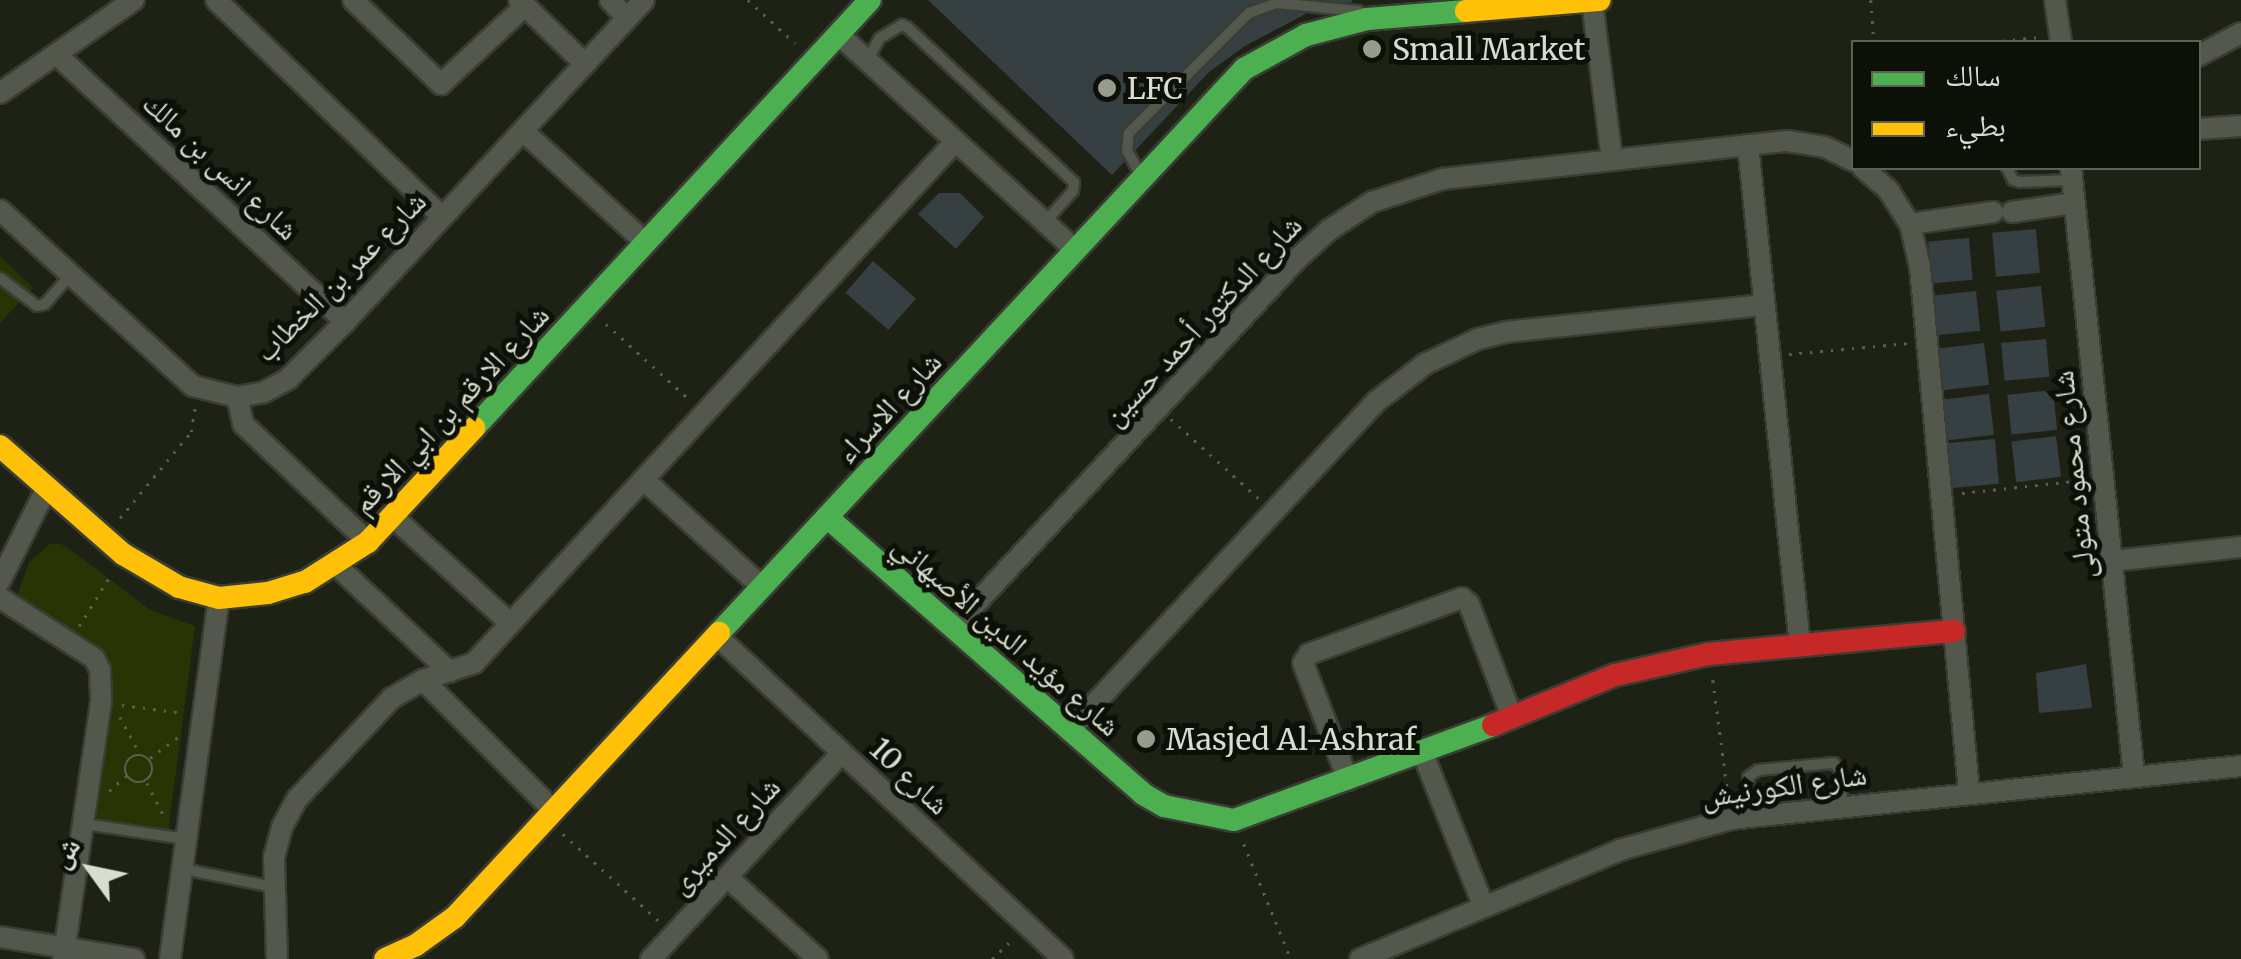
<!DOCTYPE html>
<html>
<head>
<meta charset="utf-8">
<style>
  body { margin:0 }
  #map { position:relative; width:2241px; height:959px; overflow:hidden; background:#1e2215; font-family:Merriweather,"Noto Naskh Arabic",serif }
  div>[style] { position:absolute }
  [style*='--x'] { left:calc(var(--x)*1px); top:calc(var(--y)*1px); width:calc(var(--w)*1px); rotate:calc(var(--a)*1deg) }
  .green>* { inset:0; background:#283403 }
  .building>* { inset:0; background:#363f42; transform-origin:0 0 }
  .path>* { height:2.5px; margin-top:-1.25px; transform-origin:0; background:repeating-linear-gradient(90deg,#5b5e55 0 2.5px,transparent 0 10.5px) }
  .path>.ring { margin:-1.25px; padding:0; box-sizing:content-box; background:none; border:2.5px solid #5b5e55; border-radius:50% }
  .roads { filter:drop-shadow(2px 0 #3a3d34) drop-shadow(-2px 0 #3a3d34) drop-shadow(0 2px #3a3d34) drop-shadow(0 -2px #3a3d34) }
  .lane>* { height:10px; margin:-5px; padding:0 5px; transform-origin:5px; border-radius:5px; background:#53574c }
  .street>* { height:20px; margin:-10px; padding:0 10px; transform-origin:10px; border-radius:10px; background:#53574c }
  .fast>* { height:22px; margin:-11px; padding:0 11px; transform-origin:11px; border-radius:11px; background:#4caf50 }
  .slow>* { height:22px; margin:-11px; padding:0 11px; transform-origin:11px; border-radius:11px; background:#ffc107 }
  .jam>* { height:22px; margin:-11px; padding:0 11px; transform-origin:11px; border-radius:11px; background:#c62828 }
  .dots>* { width:28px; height:28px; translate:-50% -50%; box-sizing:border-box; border:5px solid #0c1006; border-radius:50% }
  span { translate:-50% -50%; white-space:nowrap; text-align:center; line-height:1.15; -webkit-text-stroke:10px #0c1006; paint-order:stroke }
  .poi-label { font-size:30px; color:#d8decf }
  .left { translate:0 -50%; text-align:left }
  .street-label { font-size:30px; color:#d8decf }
  .legend { position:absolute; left:1851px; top:40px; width:350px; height:130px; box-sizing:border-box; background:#0c1006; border:2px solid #5e6256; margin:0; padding:12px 18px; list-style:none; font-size:30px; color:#d8decf }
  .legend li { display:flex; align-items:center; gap:20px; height:50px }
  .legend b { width:50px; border:2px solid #5e6256 }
  .north { position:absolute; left:40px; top:819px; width:100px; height:100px; -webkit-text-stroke:8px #0c1006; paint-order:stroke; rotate:303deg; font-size:28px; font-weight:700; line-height:40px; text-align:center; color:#d8decf }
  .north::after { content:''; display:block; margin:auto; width:35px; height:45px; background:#d8decf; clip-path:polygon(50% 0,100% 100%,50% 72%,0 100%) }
</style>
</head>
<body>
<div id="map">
  <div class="green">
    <i style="clip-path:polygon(0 256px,33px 288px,0 323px)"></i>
    <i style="clip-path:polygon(50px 544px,61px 544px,78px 555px,150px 610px,195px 626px,168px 833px,93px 820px,112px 687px,107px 659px,20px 604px,18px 593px,29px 562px)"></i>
  </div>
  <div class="building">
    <i style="clip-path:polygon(928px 0,1352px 0,1352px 2px,1311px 11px,1245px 46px,1209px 72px,1112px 175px)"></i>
    <i style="clip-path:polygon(939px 193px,960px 193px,984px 217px,956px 249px,918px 214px)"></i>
    <i style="left:2036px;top:229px;width:44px;height:44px;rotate:85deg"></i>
    <i style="left:1969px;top:238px;width:42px;height:41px;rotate:85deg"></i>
    <i style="left:873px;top:261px;width:57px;height:42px;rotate:41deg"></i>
    <i style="left:2041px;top:286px;width:41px;height:45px;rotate:84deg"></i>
    <i style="left:1976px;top:291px;width:40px;height:43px;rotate:84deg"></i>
    <i style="left:2046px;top:339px;width:38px;height:45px;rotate:85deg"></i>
    <i style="left:1984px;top:343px;width:42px;height:46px;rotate:83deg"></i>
    <i style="left:2053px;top:390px;width:40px;height:46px;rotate:84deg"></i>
    <i style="left:1989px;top:394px;width:41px;height:46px;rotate:83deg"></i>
    <i style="left:2056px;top:436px;width:41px;height:45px;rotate:83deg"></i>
    <i style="left:1995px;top:439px;width:45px;height:47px;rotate:85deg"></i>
    <i style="clip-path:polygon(2086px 664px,2092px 708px,2039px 713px,2036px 673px)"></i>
  </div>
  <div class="path">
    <i style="--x:748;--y:0;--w:64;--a:42.5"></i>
    <i style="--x:1871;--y:0;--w:42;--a:85.9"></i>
    <i style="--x:1992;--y:42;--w:47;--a:-6.1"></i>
    <i style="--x:606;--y:324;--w:112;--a:42.1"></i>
    <i style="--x:1789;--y:354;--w:121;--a:-5.2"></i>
    <i style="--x:1171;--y:419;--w:118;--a:42.2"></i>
    <i style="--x:1962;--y:493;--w:123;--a:-6.1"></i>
    <i style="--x:120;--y:518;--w:112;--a:-50.5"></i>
    <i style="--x:191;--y:432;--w:26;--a:-81"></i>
    <i style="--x:79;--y:626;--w:62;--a:-58.1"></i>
    <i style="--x:1713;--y:680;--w:122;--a:82.5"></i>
    <i style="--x:122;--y:705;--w:62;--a:7.5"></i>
    <i style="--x:120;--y:717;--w:42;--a:61.6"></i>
    <i class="ring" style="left:125px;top:755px;width:25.5px;height:25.5px"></i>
    <i style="--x:150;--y:758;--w:41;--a:-37.1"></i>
    <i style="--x:147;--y:783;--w:42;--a:62.8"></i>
    <i style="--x:109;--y:791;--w:23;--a:-41"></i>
    <i style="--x:563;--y:834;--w:132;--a:42.2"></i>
    <i style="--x:1244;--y:844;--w:124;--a:67.8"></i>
    <i style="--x:992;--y:959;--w:28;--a:-44"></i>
  </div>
  <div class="roads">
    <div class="lane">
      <i style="--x:867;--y:61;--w:26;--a:-61"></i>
      <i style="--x:880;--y:38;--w:26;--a:-31"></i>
      <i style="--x:902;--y:25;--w:5;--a:22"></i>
      <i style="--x:907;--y:27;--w:228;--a:42.9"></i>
      <i style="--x:1074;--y:182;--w:9;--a:96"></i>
      <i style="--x:1073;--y:191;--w:42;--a:132.1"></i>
      <i style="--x:2007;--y:168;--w:13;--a:63"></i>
      <i style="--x:2013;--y:180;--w:7;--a:16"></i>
      <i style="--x:2020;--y:182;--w:52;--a:-2.2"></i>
      <i style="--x:1140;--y:174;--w:26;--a:-119"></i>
      <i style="--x:1127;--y:151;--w:18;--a:-84"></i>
      <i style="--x:1129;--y:133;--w:170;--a:-45"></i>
      <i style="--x:1249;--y:13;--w:29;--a:-20"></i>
      <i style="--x:1276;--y:3;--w:83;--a:5.5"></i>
      <i style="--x:0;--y:278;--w:46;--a:37.1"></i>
      <i style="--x:37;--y:306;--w:8;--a:-14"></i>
      <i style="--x:45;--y:304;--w:38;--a:-49"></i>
      <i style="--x:1751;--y:817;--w:40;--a:-94.3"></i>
      <i style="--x:1748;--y:777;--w:12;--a:-35"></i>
      <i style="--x:1758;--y:770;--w:76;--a:-5.3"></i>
      <i style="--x:1834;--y:763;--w:8;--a:50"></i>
      <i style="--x:1839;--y:769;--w:37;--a:84"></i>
      <i style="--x:84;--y:824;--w:103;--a:8.4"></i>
      <i style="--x:183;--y:869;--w:92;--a:11.3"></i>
    </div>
    <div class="street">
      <i style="--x:216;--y:0;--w:313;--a:43.8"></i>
      <i style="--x:353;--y:0;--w:122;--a:43.7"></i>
      <i style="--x:441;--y:84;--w:115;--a:-42.9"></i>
      <i style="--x:519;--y:0;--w:92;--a:44.1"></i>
      <i style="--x:610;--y:0;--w:25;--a:47"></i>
      <i style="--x:2055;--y:0;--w:42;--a:81.9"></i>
      <i style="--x:1592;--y:1;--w:159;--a:82.8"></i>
      <i style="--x:838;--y:34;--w:321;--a:42.3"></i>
      <i style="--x:56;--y:54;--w:394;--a:42.8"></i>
      <i style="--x:2198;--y:56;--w:49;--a:-28.1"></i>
      <i style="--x:0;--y:93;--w:163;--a:-34.8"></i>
      <i style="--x:2198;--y:129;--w:43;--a:-4"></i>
      <i style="--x:523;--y:131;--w:165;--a:42.3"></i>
      <i style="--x:1748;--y:145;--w:504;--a:84.07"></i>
      <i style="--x:1863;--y:168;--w:35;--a:41"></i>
      <i style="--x:1889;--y:191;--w:39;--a:58"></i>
      <i style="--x:1910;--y:224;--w:44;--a:76.9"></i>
      <i style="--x:1920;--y:267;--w:526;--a:84.66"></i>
      <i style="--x:2071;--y:168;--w:611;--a:84.08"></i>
      <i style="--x:0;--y:210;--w:261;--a:42.4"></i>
      <i style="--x:193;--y:386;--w:45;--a:14"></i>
      <i style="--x:237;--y:397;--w:27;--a:-10"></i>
      <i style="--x:264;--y:392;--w:27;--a:-28"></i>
      <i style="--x:288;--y:379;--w:81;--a:-45"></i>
      <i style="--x:345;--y:322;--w:439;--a:-47.1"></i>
      <i style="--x:2012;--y:212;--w:63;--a:-8.3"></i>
      <i style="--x:1910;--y:224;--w:84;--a:-8.2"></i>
      <i style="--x:237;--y:397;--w:28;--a:77"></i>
      <i style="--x:243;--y:424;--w:172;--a:43.3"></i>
      <i style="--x:644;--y:480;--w:159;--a:42.2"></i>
      <i style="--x:392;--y:516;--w:159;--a:42.2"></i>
      <i style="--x:2112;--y:561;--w:130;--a:-6.2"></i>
      <i style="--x:336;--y:565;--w:156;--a:43.2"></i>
      <i style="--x:0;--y:581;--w:103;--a:-63.4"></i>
      <i style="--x:0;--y:598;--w:112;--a:32.6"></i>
      <i style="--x:94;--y:658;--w:13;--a:63"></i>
      <i style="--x:100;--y:670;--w:32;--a:88"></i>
      <i style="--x:101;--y:702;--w:260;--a:98.4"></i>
      <i style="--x:953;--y:628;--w:506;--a:-47"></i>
      <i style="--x:1298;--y:258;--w:42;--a:-42.1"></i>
      <i style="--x:1329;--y:230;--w:51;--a:-33.1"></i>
      <i style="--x:1372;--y:202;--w:74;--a:-18.2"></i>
      <i style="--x:1442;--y:179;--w:347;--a:-6.3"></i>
      <i style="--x:1787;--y:141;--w:38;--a:9"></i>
      <i style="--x:1825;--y:147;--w:32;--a:26"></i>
      <i style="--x:717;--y:636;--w:473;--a:43"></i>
      <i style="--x:423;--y:680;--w:185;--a:45"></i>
      <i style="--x:1069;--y:731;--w:451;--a:-47"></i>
      <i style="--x:1377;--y:401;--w:61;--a:-37.6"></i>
      <i style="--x:1425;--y:364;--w:59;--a:-25.3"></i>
      <i style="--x:1478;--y:339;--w:29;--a:-14"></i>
      <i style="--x:1506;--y:332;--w:259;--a:-6"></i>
      <i style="--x:1423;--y:754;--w:162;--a:68.3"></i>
      <i style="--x:1348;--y:780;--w:125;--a:-111"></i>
      <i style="--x:1303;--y:663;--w:11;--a:-56"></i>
      <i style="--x:1309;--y:654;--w:163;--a:-20.1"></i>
      <i style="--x:1462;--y:598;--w:9;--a:41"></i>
      <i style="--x:1469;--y:604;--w:121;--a:69.2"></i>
      <i style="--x:727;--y:877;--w:122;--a:42"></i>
      <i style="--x:0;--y:937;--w:136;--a:9.3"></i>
      <i style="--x:170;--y:959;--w:364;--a:-82.3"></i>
      <i style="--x:277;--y:959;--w:102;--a:-91.7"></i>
      <i style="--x:274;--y:857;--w:31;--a:-75"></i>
      <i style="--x:282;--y:827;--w:32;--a:-62"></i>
      <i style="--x:297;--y:799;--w:139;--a:-46.8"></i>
      <i style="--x:392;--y:698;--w:36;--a:-30"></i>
      <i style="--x:423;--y:680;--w:54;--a:-18.4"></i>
      <i style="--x:474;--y:663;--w:708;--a:-47.29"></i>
      <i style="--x:651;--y:959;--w:281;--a:-47.2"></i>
      <i style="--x:1360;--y:959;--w:282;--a:-22.7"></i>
      <i style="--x:1620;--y:850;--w:115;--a:-15.6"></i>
      <i style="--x:1731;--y:819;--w:513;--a:-5.93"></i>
    </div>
    <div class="fast">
      <i style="--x:474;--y:428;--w:583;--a:-47.22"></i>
      <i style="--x:827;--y:517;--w:420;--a:41.2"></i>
      <i style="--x:1143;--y:794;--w:24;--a:30"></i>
      <i style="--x:1164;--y:806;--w:71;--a:11.3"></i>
      <i style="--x:1234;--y:820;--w:276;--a:-20.1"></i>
      <i style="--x:719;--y:633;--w:771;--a:-47.05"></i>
      <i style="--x:1244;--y:69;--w:71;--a:-28.7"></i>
      <i style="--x:1306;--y:35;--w:63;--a:-14.7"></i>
      <i style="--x:1367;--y:19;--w:99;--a:-4.6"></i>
    </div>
    <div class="slow">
      <i style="--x:1466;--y:11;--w:134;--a:-4.7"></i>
      <i style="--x:0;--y:446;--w:164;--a:41.3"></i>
      <i style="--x:123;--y:554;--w:65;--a:30.5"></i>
      <i style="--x:179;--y:587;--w:41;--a:15.4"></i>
      <i style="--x:219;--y:598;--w:49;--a:-5.8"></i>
      <i style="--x:268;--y:593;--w:39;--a:-17"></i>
      <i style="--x:305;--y:582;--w:75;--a:-32.4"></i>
      <i style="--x:368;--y:542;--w:156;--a:-47.1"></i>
      <i style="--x:385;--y:959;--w:34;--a:-24"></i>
      <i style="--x:416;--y:945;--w:48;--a:-35.7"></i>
      <i style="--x:455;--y:917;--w:388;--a:-47.1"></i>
    </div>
    <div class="jam">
      <i style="--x:1493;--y:725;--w:132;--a:-22.3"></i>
      <i style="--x:1615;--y:675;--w:96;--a:-12.6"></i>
      <i style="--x:1709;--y:654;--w:246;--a:-5.4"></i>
    </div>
  </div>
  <div class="dots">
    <i style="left:1372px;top:49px;background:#979c8e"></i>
    <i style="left:1107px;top:88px;background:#979c8e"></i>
    <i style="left:1146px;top:739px;background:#979c8e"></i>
  </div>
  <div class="poi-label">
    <span class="left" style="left:1392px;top:49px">Small Market</span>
    <span class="left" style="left:1127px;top:88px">LFC</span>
    <span class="left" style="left:1166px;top:739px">Masjed Al-Ashraf</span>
  </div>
  <div class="street-label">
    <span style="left:221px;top:166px;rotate:43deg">شارع انس بن مالك</span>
    <span style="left:340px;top:276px;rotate:-45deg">شارع عمر بن الخطاب</span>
    <span style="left:1202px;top:320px;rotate:-47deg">شارع الدكتور أحمد حسين</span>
    <span style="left:888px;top:407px;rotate:-47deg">شارع الاسراء</span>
    <span style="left:450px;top:409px;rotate:-47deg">شارع الارقم بن ابي الارقم</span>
    <span style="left:2073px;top:475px;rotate:-96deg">شارع محمود متولى</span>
    <span style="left:1007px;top:635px;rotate:41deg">شارع مؤيد الدين الأصبهاني</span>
    <span style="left:910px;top:776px;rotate:43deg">شارع 10</span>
    <span style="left:1784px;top:785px;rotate:-8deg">شارع الكورنيش</span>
    <span style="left:724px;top:835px;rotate:-47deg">شارع الدميرى</span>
  </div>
  <ul class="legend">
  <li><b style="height:12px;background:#4caf50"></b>سالك</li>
  <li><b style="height:12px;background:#ffc107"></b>بطيء</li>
  </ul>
  <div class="north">ش</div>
</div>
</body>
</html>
